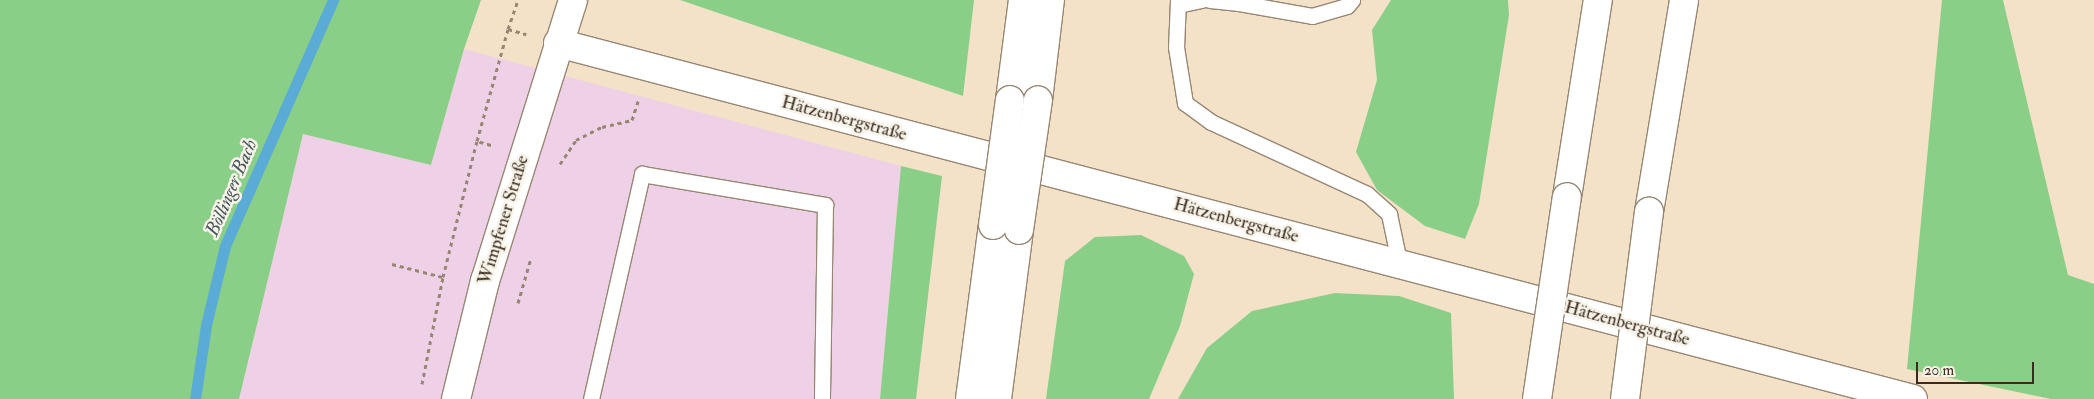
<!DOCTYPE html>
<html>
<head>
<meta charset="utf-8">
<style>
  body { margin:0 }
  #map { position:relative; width:2094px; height:399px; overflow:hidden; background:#f4e2c8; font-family:"IM FELL Double Pica",serif }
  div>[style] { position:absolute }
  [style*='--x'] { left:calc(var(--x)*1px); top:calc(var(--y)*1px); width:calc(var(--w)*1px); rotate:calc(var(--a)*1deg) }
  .built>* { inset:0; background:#eed0e7 }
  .green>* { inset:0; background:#8acf88 }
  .stream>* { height:11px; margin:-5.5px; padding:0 5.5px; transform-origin:5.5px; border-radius:5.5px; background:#5aabd5 }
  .path>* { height:3px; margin-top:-1.5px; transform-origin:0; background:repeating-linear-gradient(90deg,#988673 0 4px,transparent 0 8px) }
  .roads { filter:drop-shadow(1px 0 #988673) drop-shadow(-1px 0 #988673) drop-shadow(0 1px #988673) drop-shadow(0 -1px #988673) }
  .lane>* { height:15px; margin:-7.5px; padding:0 7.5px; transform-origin:7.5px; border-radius:7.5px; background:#fff }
  .secondary>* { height:28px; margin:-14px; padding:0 14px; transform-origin:14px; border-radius:14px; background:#fff }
  .highway>* { height:28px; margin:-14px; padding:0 14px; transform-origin:14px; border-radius:14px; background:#fff }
  .bridges { filter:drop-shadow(1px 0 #988673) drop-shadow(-1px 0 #988673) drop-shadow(0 1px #988673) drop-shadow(0 -1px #988673) }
  .highway-bridge>* { height:28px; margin:-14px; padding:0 14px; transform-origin:14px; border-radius:14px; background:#fff }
  span { translate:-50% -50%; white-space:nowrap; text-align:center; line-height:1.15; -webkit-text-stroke:5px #f7f3e8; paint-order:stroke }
  .street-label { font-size:18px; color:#3b2a1e }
  .water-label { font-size:19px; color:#46575e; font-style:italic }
  .scale { position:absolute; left:1916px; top:362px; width:118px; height:22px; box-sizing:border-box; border:2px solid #3b2a1e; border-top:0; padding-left:6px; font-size:15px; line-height:18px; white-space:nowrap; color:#3b2a1e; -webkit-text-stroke:4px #f7f3e8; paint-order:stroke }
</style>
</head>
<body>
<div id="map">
  <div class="built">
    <i style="clip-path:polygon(464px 49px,901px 166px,880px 399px,239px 399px,303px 134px,431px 165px)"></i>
  </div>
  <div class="green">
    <i style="clip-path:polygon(0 0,481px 0,464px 49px,431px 165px,303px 134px,239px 399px,0 399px)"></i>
    <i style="clip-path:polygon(680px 0,974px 0,963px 96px,683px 1px)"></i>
    <i style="clip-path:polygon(1391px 0,1508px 0,1509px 15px,1479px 204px,1465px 239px,1425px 226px,1377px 190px,1356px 152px,1377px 80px,1372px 30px)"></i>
    <i style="clip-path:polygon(1942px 0,2003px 0,2068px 275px,2094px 284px,2094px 399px,2051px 399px,1907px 369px)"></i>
    <i style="clip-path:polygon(901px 166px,942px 176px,916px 399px,880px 399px)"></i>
    <i style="clip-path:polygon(1141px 235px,1184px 256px,1194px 274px,1180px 326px,1149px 399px,1046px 399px,1065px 261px,1095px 237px)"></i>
    <i style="clip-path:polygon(1335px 293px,1399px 296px,1451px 313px,1454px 399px,1178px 399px,1207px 348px,1252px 311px)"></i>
  </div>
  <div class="stream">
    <i style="--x:195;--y:399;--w:75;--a:-81.5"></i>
    <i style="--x:206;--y:325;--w:81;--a:-76.5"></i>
    <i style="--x:225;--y:246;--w:269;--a:-66.3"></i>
  </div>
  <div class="path">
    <i style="--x:508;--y:29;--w:19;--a:16"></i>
    <i style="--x:491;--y:145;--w:15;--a:-164"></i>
    <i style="--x:477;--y:141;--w:116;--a:-74.5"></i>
    <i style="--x:508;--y:29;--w:31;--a:-71"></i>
    <i style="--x:560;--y:164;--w:29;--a:-56"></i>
    <i style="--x:576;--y:140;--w:29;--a:-27"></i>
    <i style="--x:602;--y:127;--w:31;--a:-13"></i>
    <i style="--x:632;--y:120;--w:22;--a:-72"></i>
    <i style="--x:392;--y:264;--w:53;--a:14.3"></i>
    <i style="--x:518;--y:303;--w:47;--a:-73.9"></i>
    <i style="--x:422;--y:384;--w:109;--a:-78.9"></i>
    <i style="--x:443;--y:277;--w:140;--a:-76"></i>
  </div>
  <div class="roads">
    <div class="lane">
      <i style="--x:1178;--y:0;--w:47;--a:92.4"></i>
      <i style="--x:1176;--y:47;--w:57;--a:80.9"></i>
      <i style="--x:1185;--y:103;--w:32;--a:36"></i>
      <i style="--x:1211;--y:122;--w:172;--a:24.8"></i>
      <i style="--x:1367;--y:194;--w:30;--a:42"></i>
      <i style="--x:1389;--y:214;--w:53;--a:78.1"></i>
      <i style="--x:1210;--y:0;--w:29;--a:6"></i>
      <i style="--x:1239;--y:3;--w:74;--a:10.1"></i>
      <i style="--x:1312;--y:16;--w:36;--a:-16"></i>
      <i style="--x:1347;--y:6;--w:8;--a:-50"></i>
      <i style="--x:1178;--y:5;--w:24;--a:-12"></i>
      <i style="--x:591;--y:399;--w:231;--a:-77.2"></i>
      <i style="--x:642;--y:174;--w:186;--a:9.6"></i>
      <i style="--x:825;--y:205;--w:194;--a:90.9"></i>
    </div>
    <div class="secondary">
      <i style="--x:558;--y:43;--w:1401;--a:14.72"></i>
      <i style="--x:456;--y:399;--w:122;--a:-76.2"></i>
      <i style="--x:485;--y:281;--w:294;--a:-72.6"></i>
    </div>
    <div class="highway">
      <i style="--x:1010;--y:100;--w:101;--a:-82.6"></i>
      <i style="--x:1038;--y:100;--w:101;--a:-83.2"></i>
      <i style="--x:1567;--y:197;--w:199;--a:-81.1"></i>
      <i style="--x:1649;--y:212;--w:215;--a:-80.6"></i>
      <i style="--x:970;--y:399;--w:176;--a:-82.5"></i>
      <i style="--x:997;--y:399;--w:170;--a:-82.6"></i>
    </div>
  </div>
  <div class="bridges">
    <div class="highway-bridge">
      <i style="--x:993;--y:225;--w:126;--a:-82.3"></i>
      <i style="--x:1019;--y:230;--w:131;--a:-81.7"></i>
      <i style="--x:1537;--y:399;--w:204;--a:-81.6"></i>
      <i style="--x:1625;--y:399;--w:189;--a:-82.7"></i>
    </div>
  </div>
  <div class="street-label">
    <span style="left:844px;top:119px;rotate:15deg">Hätzenbergstraße</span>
    <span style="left:504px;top:220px;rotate:-73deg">Wimpfener Straße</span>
    <span style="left:1236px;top:221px;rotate:15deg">Hätzenbergstraße</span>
    <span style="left:1627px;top:324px;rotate:15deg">Hätzenbergstraße</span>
  </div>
  <div class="water-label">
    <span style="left:232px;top:188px;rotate:-67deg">Böllinger Bach</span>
  </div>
  <div class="scale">20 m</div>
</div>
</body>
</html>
